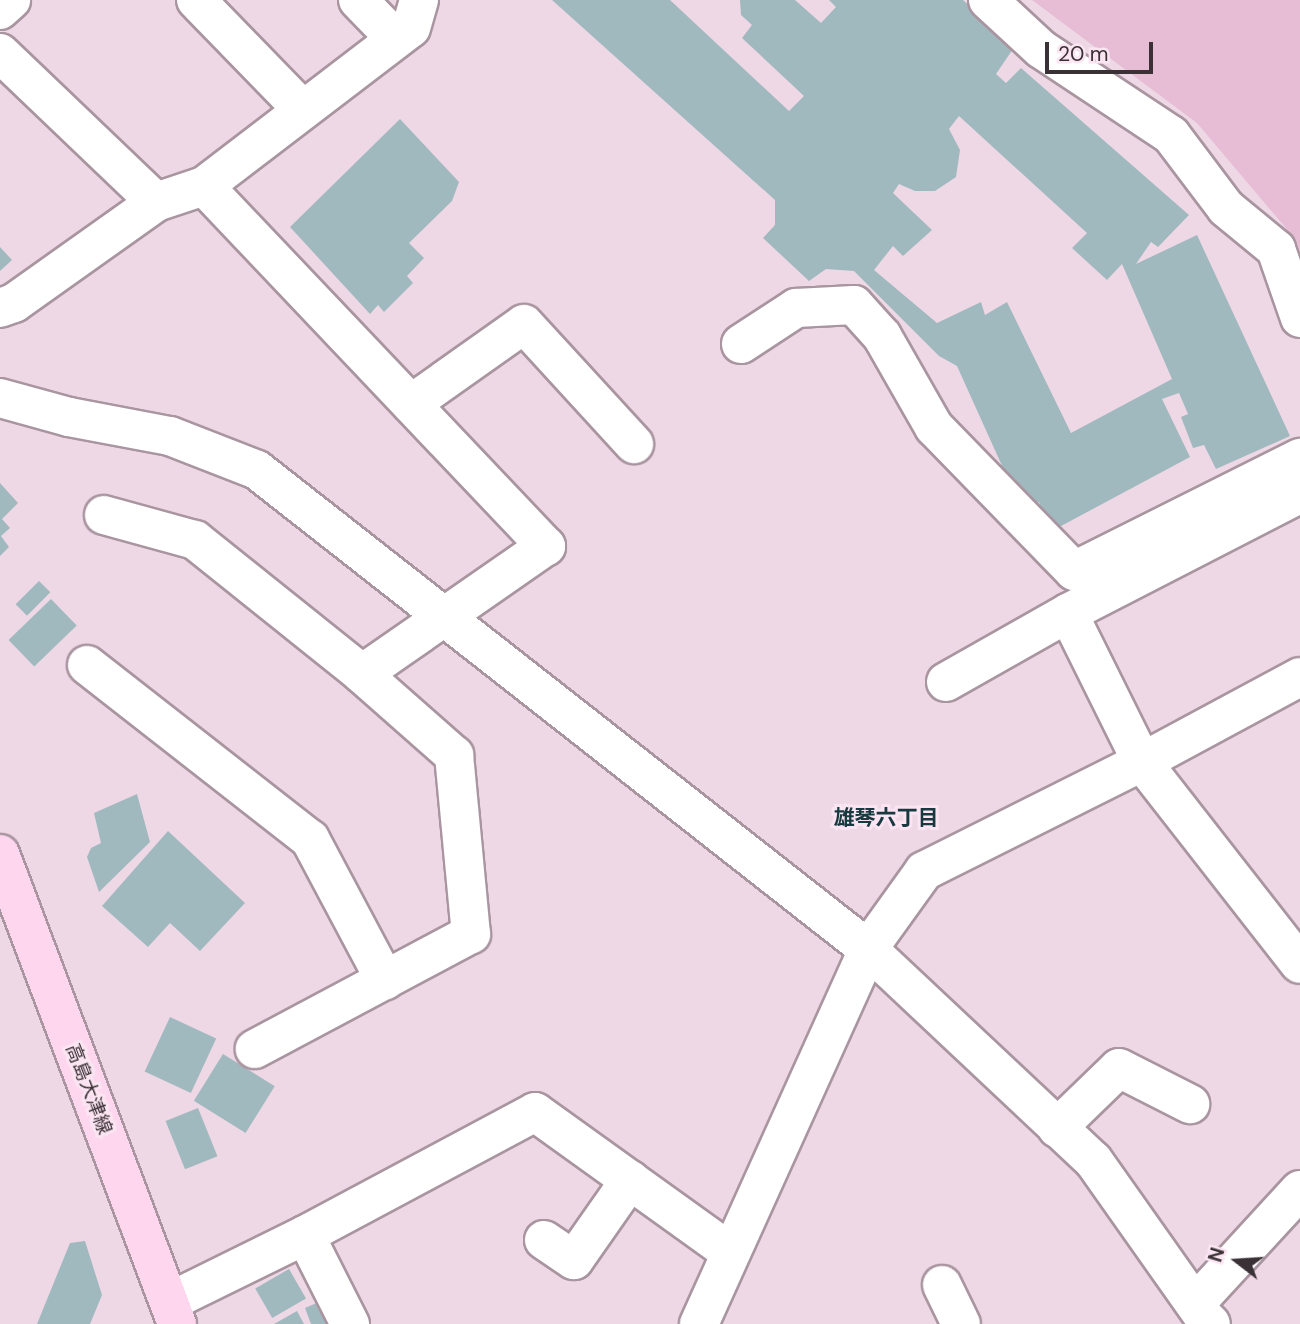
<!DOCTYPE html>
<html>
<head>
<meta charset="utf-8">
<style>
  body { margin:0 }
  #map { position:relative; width:1300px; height:1324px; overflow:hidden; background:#eed8e5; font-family:"DM Sans","Noto Sans JP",sans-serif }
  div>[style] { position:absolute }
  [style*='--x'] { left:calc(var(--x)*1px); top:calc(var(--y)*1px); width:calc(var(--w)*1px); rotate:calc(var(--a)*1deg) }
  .green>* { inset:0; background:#e7bcd5 }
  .building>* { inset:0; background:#a0b9be; transform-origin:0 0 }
  .roads { filter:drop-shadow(2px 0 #a995a0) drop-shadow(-2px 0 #a995a0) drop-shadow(0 2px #a995a0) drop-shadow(0 -2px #a995a0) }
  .minor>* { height:38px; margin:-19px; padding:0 19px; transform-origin:19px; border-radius:19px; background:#fff }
  .major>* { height:38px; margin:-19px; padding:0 19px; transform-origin:19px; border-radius:19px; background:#fed7ef }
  span { translate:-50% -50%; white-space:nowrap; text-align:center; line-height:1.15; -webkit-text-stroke:6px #fbe5f2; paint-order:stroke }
  .street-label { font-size:19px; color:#3a3136 }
  .neighbourhood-label { font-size:21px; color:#18393f; font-weight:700 }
  .north { position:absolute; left:1202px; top:1226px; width:70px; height:70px; -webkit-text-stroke:5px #fbe5f2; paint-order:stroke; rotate:287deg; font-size:19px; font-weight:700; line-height:28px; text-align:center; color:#3a3136 }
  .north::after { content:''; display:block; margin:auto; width:24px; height:32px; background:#3a3136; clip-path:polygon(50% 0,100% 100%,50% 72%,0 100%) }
  .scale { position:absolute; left:1045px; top:42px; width:108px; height:32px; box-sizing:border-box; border:4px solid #3a3136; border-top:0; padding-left:9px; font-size:21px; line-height:24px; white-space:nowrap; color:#3a3136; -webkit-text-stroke:5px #fbe5f2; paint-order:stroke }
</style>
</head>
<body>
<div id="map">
  <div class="green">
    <i style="clip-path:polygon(1032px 0,1300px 0,1300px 252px,1296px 240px,1197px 123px)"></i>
  </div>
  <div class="building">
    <i style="clip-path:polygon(evenodd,552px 0,670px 0,789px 111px,804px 96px,742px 38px,752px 25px,741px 15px,740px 0,795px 0,821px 23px,836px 7px,829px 0,963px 0,1015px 46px,996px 74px,1006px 83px,1021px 68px,1189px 215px,1158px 247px,1151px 242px,1136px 264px,1197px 235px,1290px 436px,1216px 469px,1204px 445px,1193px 448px,1181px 417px,1188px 414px,1179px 393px,1162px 399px,1190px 457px,1048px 533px,1039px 502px,1022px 510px,957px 366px,939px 356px,854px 271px,826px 269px,809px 281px,763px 238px,775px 225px,775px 200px,552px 0,959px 116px,1087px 233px,1072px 248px,1107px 280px,1122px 264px,1172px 379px,1071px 433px,1007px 302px,985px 315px,981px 302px,937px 323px,874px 270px,893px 246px,903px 256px,932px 230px,893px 193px,899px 184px,915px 191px,935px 191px,956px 177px,960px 150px,949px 129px,959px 116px)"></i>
    <i style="clip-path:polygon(400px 119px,459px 182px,452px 201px,409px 243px,424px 258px,407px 276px,413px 283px,384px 312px,378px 305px,370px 314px,290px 227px)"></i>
    <i style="clip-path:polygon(0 247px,12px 260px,0 271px)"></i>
    <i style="clip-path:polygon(0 483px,18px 503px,2px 519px,10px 528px,1px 536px,9px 547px,0 556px)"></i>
    <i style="left:39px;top:581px;width:16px;height:33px;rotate:45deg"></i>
    <i style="left:51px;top:599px;width:37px;height:59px;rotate:46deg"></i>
    <i style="clip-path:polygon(137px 794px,150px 842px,99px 892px,87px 857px,91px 848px,101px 843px,94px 813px)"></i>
    <i style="clip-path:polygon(168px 831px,245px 903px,200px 951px,170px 923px,148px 947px,102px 906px)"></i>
    <i style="left:170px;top:1017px;width:51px;height:60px;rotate:25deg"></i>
    <i style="left:223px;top:1054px;width:61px;height:55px;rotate:32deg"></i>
    <i style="left:198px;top:1108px;width:52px;height:35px;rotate:68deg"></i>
    <i style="clip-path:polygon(85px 1241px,102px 1295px,90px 1324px,37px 1324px,70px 1243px)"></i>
    <i style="left:289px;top:1269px;width:34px;height:39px;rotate:60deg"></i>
    <i style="clip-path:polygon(319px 1302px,329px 1324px,311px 1324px,305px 1308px)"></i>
    <i style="clip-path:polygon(297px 1311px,304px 1324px,274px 1324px)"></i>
  </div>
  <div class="roads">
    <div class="minor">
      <i style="--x:196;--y:0;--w:152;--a:45.8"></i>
      <i style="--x:358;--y:0;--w:54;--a:45.7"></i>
      <i style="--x:988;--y:0;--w:72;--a:42.8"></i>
      <i style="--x:1041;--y:49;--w:156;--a:33.5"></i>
      <i style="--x:1171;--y:135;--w:91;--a:53"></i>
      <i style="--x:1226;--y:208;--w:65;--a:39.4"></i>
      <i style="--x:1276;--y:249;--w:73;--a:70.8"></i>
      <i style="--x:0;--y:10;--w:15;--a:-42"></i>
      <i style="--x:0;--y:53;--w:216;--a:43.7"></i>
      <i style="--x:204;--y:186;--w:497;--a:46.5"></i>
      <i style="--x:546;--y:546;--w:224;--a:145.2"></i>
      <i style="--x:0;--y:308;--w:15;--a:-20"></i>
      <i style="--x:14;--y:303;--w:174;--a:-35.4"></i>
      <i style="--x:156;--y:202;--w:51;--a:-18.4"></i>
      <i style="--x:204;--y:186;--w:260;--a:-37.4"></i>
      <i style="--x:411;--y:28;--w:29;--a:-74"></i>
      <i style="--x:741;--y:344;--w:66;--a:-33.2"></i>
      <i style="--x:796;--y:308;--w:58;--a:-3"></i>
      <i style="--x:854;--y:305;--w:42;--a:47.9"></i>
      <i style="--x:882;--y:336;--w:105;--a:60.3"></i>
      <i style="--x:934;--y:427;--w:201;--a:45.8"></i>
      <i style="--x:1074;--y:571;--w:253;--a:-26.6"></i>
      <i style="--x:0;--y:398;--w:72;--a:15.4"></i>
      <i style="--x:69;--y:417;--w:103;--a:10.7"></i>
      <i style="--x:170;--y:436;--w:93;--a:21.3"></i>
      <i style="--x:257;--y:470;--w:776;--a:38.1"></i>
      <i style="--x:868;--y:949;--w:308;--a:43.2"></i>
      <i style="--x:1093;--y:1160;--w:191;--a:54.8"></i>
      <i style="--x:1203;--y:1316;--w:11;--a:45"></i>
      <i style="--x:411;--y:404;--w:138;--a:-35.3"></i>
      <i style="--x:524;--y:324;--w:163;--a:47.5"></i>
      <i style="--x:104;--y:515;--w:94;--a:15.4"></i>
      <i style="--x:195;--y:540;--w:214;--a:38.7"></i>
      <i style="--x:362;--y:674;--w:123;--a:41.4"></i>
      <i style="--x:454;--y:755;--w:180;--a:84.6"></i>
      <i style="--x:471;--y:934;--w:245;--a:152"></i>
      <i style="--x:1068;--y:613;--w:261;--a:-27.2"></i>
      <i style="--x:87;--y:665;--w:283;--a:38"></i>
      <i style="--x:310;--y:839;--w:160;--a:62"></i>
      <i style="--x:946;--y:682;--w:140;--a:-29.5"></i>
      <i style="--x:1068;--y:613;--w:166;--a:63.6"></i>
      <i style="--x:1142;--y:762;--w:256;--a:52"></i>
      <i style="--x:1057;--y:1128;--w:86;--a:-44.1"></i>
      <i style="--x:1119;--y:1068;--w:80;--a:26.9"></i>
      <i style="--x:305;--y:1235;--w:100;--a:63.2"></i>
      <i style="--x:544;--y:1240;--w:36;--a:34"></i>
      <i style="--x:574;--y:1260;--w:98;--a:-55"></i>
      <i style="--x:942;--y:1285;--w:43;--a:64"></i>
      <i style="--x:169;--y:1302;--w:152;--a:-26.2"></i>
      <i style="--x:305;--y:1235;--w:261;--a:-28.1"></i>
      <i style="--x:535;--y:1112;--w:240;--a:35.7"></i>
      <i style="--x:1195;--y:1304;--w:155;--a:-47.4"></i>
      <i style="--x:699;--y:1324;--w:411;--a:-65.7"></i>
      <i style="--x:868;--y:949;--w:96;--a:-54.3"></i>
      <i style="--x:924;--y:871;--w:244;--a:-26.6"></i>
      <i style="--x:1142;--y:762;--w:179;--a:-28.3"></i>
    </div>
    <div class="major">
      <i style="--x:0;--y:854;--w:502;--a:69.36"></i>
    </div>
  </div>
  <div class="street-label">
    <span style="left:89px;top:1089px;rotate:69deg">高島大津線</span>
  </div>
  <div class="neighbourhood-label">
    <span style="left:886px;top:818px">雄琴六丁目</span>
  </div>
  <div class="north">N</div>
  <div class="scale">20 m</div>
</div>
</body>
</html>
